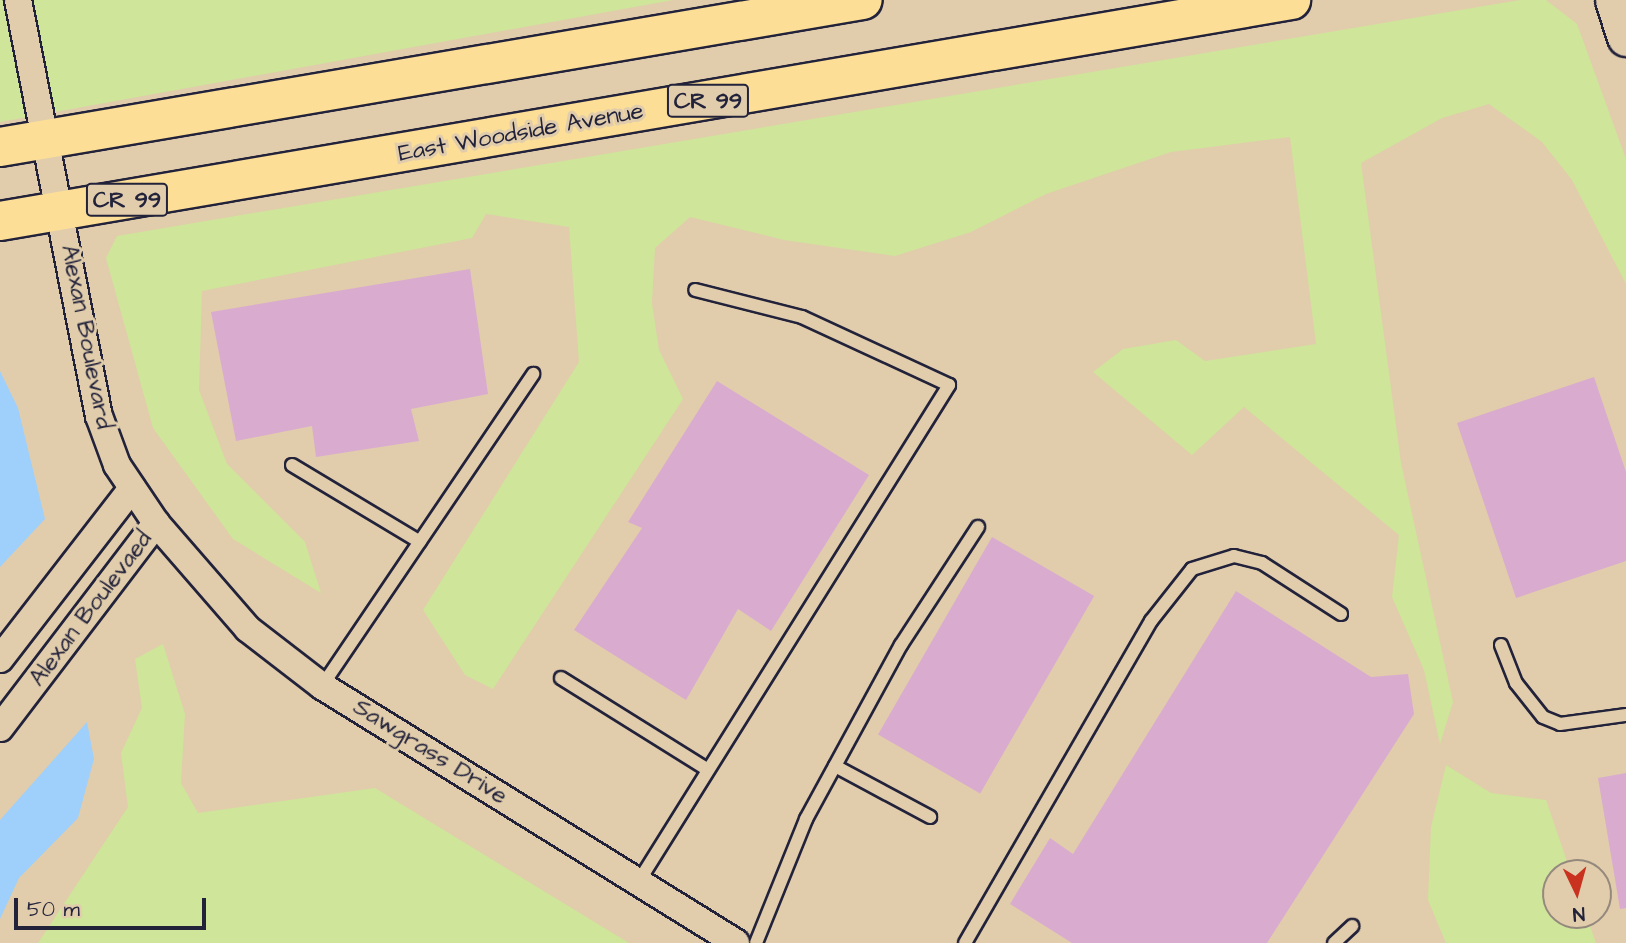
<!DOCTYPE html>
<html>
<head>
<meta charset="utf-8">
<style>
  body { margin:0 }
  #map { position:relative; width:1626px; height:943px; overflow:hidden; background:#e1cdab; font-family:"Architects Daughter",sans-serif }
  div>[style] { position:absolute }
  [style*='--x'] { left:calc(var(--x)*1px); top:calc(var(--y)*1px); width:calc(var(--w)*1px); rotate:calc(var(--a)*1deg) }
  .green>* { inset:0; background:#cee59a }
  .water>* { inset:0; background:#9fcffb }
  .building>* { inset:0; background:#d9accf; transform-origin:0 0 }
  .roads { filter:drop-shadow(2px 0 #22223b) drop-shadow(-2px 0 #22223b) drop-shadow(0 2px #22223b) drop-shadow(0 -2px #22223b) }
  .lane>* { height:12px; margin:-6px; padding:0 6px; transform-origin:6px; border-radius:6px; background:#e1cdab }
  .street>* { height:26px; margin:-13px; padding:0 13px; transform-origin:13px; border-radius:13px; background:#e1cdab }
  .secondary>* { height:37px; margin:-18.5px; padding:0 18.5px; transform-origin:18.5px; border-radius:18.5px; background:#e1cdab }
  .primary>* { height:38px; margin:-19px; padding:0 19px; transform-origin:19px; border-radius:19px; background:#fcde96 }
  span { translate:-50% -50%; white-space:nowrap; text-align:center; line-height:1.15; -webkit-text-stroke:6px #e1cdab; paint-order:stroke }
  .shield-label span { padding:2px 5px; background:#e1cdab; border:2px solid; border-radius:5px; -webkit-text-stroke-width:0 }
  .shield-label { font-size:23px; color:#22223b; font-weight:700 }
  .street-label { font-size:24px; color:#22223b }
  .north { position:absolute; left:1542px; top:859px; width:70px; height:70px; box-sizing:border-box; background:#e1cdab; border:2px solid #95897e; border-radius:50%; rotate:175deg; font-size:19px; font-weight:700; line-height:28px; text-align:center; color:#22223b }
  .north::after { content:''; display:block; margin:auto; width:24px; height:32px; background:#c8321e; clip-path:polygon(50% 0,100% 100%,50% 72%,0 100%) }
  .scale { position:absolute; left:14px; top:898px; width:192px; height:32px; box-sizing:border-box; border:4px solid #22223b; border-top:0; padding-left:9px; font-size:21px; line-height:24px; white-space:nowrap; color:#22223b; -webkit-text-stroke:5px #e1cdab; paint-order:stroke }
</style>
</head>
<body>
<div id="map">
  <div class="green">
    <i style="clip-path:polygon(0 0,673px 0,0 122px)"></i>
    <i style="clip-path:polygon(1520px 0,1546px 0,1577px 24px,1626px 159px,1626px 284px,1572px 180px,1542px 142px,1489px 104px,1442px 118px,1361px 163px,1401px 463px,1453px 702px,1440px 744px,1424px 670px,1392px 597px,1399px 535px,1244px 407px,1192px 455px,1093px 372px,1123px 349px,1176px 340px,1205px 361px,1316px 344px,1290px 137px,1171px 152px,1046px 194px,971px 232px,895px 256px,784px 240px,690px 217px,655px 248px,652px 303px,659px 350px,683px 399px,493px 689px,465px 675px,423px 610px,579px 362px,569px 227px,486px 214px,472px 238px,202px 291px,199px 390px,227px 464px,305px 542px,321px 593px,233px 539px,153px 428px,106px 258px,117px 236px)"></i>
    <i style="clip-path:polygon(163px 644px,185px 714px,181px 783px,198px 813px,375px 788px,629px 943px,38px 943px,128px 807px,121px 753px,142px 708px,135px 659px)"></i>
    <i style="clip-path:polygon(1446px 765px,1491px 793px,1546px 800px,1571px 873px,1556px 873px,1556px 915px,1586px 915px,1596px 943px,1446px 943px,1428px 900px,1431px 827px)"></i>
  </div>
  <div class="water">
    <i style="clip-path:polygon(0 371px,18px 408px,45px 519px,0 567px)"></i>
    <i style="clip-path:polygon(87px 722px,94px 759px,78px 818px,19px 878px,0 919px,0 820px)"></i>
  </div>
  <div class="building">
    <i style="clip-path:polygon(470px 269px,488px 394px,411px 409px,419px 441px,316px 457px,312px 426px,236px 441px,211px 312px)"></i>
    <i style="clip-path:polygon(1594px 377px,1626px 472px,1626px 561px,1516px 598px,1457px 423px)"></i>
    <i style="clip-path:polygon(717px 381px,869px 475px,771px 631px,738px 609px,686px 700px,574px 630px,642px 528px,628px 522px)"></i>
    <i style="left:992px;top:537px;width:118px;height:228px;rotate:30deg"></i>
    <i style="clip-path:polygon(1236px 591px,1371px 677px,1408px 674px,1414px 714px,1267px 943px,1072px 943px,1010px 904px,1050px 838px,1073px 854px)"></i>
    <i style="clip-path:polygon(1626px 773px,1626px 908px,1620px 909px,1598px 778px)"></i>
  </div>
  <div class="roads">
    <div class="lane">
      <i style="--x:292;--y:465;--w:149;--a:31"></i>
      <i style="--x:1501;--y:645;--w:41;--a:68.5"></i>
      <i style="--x:1516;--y:683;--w:43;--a:51.5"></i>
      <i style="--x:1543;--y:717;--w:18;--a:22"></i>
      <i style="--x:1560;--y:724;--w:67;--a:-7.8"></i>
      <i style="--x:561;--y:678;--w:173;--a:32"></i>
      <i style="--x:322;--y:686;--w:377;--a:-55.9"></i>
      <i style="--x:835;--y:766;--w:108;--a:28.2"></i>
      <i style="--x:639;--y:881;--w:585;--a:-57.99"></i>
      <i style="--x:949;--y:385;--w:162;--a:-155.2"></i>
      <i style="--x:802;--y:317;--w:110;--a:-165.8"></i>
      <i style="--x:756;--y:943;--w:134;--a:-68"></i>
      <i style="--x:806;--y:819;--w:198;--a:-61.4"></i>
      <i style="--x:901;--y:645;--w:141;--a:-56.9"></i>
      <i style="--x:965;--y:943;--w:372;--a:-60"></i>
      <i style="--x:1151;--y:621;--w:66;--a:-51.7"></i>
      <i style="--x:1192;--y:569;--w:44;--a:-17.2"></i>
      <i style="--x:1234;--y:556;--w:29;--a:14"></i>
      <i style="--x:1262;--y:563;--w:94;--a:32.8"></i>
      <i style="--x:1334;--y:943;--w:25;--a:-43"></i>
    </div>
    <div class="street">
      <i style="--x:18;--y:0;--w:424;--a:79"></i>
      <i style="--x:99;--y:416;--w:52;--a:69.8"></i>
      <i style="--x:117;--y:465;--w:70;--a:56.1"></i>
      <i style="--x:156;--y:523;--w:140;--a:49"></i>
      <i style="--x:248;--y:629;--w:93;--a:37.6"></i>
      <i style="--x:322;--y:686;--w:487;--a:31.8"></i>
      <i style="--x:0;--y:659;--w:216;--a:-52.3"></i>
      <i style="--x:0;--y:728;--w:258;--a:-52.7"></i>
    </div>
    <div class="secondary">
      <i style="--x:1614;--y:0;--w:39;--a:72"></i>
    </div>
    <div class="primary">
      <i style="--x:0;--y:147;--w:875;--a:-9.67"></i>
      <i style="--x:0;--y:221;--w:1310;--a:-9.71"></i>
    </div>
  </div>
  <div class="shield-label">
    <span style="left:708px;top:101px">CR 99</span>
    <span style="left:127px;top:200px">CR 99</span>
  </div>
  <div class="street-label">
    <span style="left:521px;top:133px;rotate:-10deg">East Woodside Avenue</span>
    <span style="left:86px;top:337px;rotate:79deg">Alexan Boulevard</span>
    <span style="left:91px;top:609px;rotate:-53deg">Alexan Boulevaed</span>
    <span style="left:430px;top:752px;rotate:32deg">Sawgrass Drive</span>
  </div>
  <div class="north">N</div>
  <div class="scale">50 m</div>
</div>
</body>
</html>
